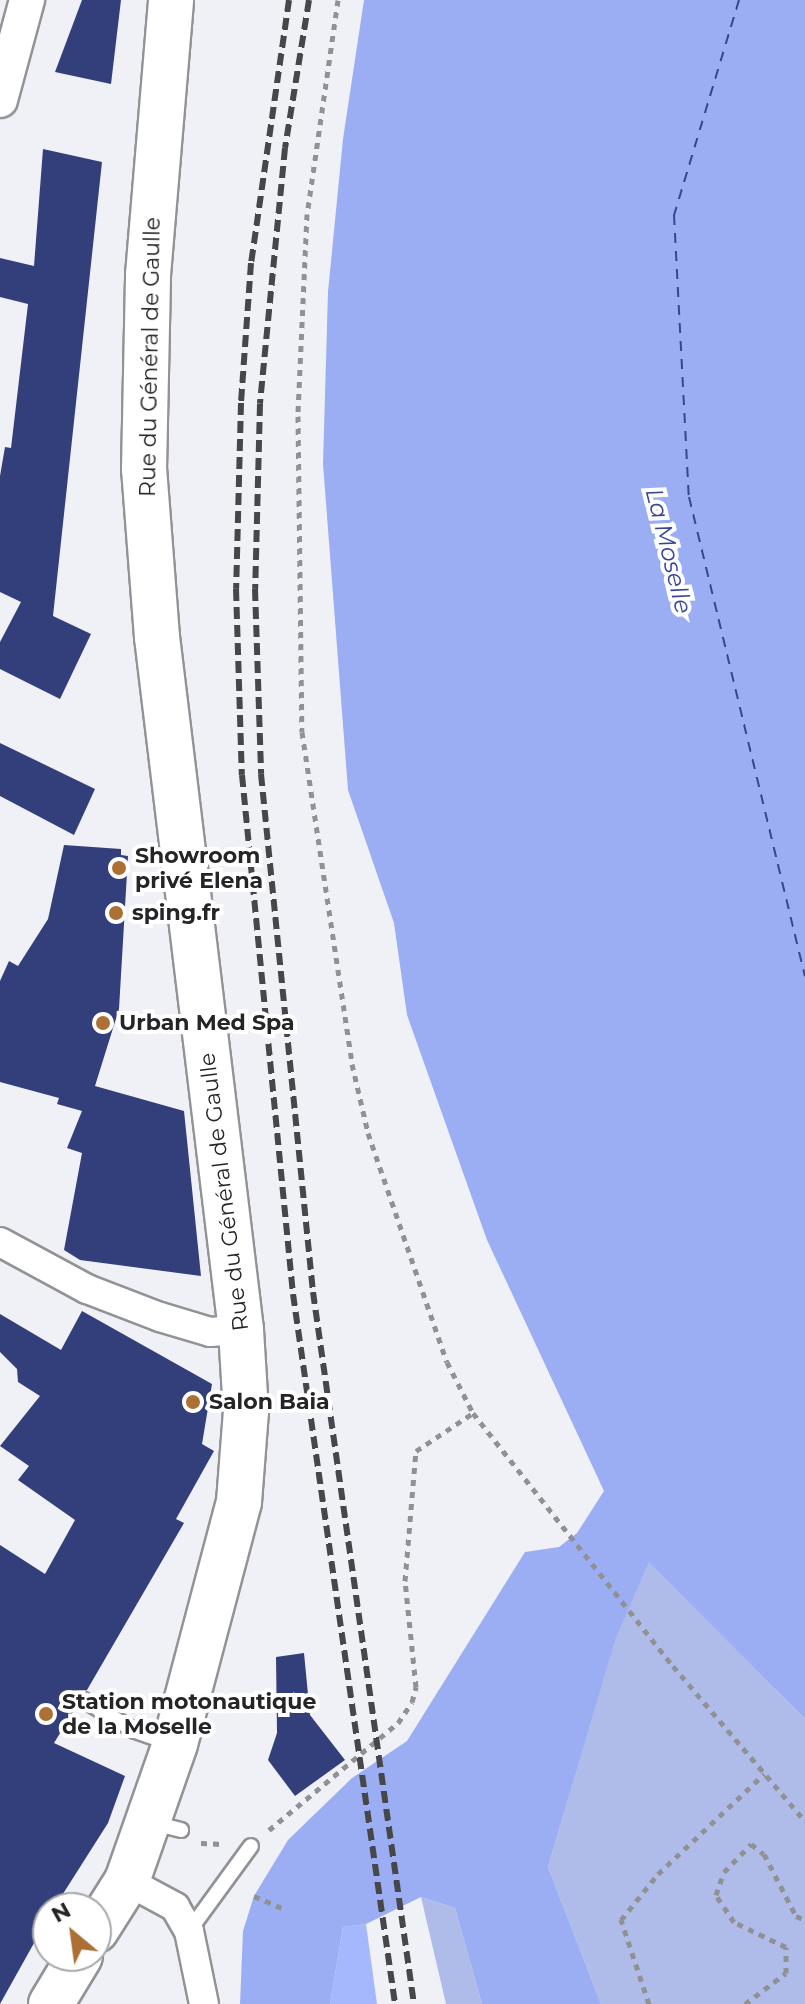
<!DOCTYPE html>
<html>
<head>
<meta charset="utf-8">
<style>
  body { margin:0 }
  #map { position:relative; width:805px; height:2004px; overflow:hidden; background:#f0f1f6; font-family:Montserrat,sans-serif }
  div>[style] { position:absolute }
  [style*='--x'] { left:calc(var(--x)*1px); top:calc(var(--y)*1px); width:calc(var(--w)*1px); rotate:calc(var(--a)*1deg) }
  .green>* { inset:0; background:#afbcea }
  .forest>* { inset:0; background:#a5b8fe }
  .water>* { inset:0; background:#9badf3 }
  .ferry>* { height:2px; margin-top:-1px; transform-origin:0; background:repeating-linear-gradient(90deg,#384596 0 10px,transparent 0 18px) }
  .building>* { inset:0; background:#333f7b }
  .path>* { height:5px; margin-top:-2.5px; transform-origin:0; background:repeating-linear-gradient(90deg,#919195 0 6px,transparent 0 12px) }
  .roads { filter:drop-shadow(2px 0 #929397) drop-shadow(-2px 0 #929397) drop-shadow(0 2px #929397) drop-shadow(0 -2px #929397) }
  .service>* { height:14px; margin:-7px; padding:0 7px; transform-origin:7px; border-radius:7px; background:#fff }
  .minor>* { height:28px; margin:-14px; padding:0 14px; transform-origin:14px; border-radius:14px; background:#fff }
  .tertiary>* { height:34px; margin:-17px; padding:0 17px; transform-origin:17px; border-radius:17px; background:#fff }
  .primary>* { height:44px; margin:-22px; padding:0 22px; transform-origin:22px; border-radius:22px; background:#fff }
  .rail>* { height:6px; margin-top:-3px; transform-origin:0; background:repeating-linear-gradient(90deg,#464749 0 12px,transparent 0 18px) }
  .dots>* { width:22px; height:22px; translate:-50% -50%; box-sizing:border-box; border:4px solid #fff; border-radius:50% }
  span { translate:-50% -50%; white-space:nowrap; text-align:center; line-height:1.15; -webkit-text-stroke:8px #fff; paint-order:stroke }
  .street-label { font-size:22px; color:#252527 }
  .poi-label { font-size:22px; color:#252527; font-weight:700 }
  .left { translate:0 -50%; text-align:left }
  .water-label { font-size:24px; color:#384596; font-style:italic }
  .north { position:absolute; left:32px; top:1892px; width:80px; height:80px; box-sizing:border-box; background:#fff; border:2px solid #a8a8a9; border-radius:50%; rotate:331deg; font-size:22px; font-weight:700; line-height:32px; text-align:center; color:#252527 }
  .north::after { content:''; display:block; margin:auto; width:28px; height:36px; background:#ad7034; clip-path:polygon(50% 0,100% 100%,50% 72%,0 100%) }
</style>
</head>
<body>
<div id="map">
  <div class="green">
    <i style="clip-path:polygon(649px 1561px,805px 1719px,805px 2004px,601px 2004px,548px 1867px,616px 1637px)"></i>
    <i style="clip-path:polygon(421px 1897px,455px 1908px,482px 2004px,446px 2004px)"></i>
  </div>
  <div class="forest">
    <i style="clip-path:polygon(366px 1924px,377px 2004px,330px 2004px,343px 1927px)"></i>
  </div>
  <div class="water">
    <i style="clip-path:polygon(364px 0,805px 0,805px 1719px,649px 1562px,616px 1638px,548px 1867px,601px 2004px,482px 2004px,455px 1908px,421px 1897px,366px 1924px,343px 1927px,330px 2004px,240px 2004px,243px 1931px,254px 1896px,288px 1840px,352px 1778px,407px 1741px,525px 1552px,559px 1547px,577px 1533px,604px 1491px,487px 1240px,407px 1015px,394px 923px,348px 790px,323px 464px,328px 292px,343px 139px)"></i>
  </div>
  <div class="ferry">
    <i style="--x:739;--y:0;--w:225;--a:106.8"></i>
    <i style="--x:674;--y:215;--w:282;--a:87"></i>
    <i style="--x:689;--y:497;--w:493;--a:76.4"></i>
  </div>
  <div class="building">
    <i style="clip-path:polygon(82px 0,121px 0,111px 84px,55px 72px)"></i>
    <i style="clip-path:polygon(43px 149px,102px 162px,53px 616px,91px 634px,60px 699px,0 669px,0 642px,21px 602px,0 592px,0 476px,5px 447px,11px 448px,28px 304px,0 297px,0 258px,34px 266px)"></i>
    <i style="clip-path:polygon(0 743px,95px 789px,74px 835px,0 796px)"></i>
    <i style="clip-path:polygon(64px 845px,121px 849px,121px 855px,128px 856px,119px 1009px,95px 1086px,184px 1111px,201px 1276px,80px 1260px,64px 1250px,82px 1153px,67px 1148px,82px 1111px,57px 1104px,59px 1098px,0 1082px,0 981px,9px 961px,18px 966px,48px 919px)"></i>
    <i style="clip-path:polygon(82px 1311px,212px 1384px,202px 1444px,214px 1451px,176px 1519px,184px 1523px,87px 1690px,73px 1695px,76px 1707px,54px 1743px,125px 1776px,108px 1823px,54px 1908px,48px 1908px,48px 1918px,0 2004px,0 1545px,45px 1574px,75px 1520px,18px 1480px,29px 1466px,0 1446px,40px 1396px,18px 1382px,17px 1369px,0 1352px,0 1314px,61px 1350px)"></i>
    <i style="clip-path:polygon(304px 1653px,310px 1715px,345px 1760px,295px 1796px,268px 1760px,277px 1733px,276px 1657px)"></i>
  </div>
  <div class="path">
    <i style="--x:338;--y:0;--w:216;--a:98.2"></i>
    <i style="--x:307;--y:214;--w:202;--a:92.6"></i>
    <i style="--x:298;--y:416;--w:316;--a:89.3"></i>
    <i style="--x:302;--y:732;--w:336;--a:81.4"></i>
    <i style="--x:352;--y:1064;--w:71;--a:76.9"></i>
    <i style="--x:368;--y:1133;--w:242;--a:71"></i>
    <i style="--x:447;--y:1362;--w:57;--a:63"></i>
    <i style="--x:473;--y:1413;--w:323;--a:51.7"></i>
    <i style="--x:673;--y:1666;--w:204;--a:49.6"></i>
    <i style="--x:269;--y:1830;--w:168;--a:-39.7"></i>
    <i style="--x:398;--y:1723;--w:25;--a:-56"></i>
    <i style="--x:412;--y:1702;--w:16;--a:-75"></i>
    <i style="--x:416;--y:1687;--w:107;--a:-95.9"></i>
    <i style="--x:405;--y:1581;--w:130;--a:-85.2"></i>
    <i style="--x:416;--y:1451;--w:69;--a:-33.7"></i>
    <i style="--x:201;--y:1843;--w:21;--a:3"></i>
    <i style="--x:254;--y:1896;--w:33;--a:23"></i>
    <i style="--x:649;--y:2004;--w:89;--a:-108.4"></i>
    <i style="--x:621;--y:1920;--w:59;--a:-51.2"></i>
    <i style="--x:658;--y:1874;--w:146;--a:-43.3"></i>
    <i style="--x:745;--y:2004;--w:51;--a:-37.1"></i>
    <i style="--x:786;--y:1973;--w:26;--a:-90"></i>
    <i style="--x:786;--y:1947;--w:58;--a:-154.3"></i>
    <i style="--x:734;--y:1922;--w:32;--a:-124"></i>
    <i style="--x:716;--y:1895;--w:24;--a:-71"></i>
    <i style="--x:724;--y:1872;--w:39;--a:-46"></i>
    <i style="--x:751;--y:1844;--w:16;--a:38"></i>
    <i style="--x:764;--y:1854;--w:70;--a:62.7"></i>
    <i style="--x:796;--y:1916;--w:10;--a:24"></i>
  </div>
  <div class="roads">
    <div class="service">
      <i style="--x:82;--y:1699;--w:62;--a:31.1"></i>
      <i style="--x:135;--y:1731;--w:37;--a:19"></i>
      <i style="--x:153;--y:1823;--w:29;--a:14"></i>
      <i style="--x:189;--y:1931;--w:105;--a:-53.9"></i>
    </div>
    <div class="minor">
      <i style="--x:0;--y:1242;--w:99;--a:28.4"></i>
      <i style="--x:87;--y:1289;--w:78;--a:21"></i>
      <i style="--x:160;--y:1317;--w:52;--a:16.7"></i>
      <i style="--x:210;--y:1332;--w:31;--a:-4"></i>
      <i style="--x:127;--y:1881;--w:55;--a:28.4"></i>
      <i style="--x:175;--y:1907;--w:28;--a:60"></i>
      <i style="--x:189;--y:1931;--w:75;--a:78.4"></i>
    </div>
    <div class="tertiary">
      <i style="--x:0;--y:100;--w:104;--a:-74.9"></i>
    </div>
    <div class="primary">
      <i style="--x:96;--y:1930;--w:58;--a:-57.7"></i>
      <i style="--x:127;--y:1881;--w:145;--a:-70.7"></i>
      <i style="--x:175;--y:1744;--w:250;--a:-75.2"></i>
      <i style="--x:239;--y:1502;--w:90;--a:-85.6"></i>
      <i style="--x:246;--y:1412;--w:82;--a:-93.5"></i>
      <i style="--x:241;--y:1330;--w:698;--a:-96.91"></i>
      <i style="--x:157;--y:637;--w:169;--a:-94.4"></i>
      <i style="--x:144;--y:469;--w:194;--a:-88.8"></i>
      <i style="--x:148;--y:275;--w:276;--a:-85.2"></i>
      <i style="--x:51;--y:2004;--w:56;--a:-58.9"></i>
    </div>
  </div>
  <div class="rail">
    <i style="--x:289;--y:0;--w:266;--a:98.2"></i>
    <i style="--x:251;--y:263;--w:140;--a:94.1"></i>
    <i style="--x:241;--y:403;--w:186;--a:91.5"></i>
    <i style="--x:236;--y:589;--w:186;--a:88.2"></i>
    <i style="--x:242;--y:775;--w:521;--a:84.39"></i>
    <i style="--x:293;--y:1294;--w:717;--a:81.82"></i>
    <i style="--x:309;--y:0;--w:150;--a:99.2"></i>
    <i style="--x:285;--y:148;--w:257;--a:95.6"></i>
    <i style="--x:260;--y:404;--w:185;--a:91.5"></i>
    <i style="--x:255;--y:589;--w:185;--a:88.1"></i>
    <i style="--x:261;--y:774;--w:521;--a:84.27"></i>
    <i style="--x:313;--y:1292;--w:719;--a:81.93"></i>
  </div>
  <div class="dots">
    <i style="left:119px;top:868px;background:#ad7034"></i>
    <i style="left:116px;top:913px;background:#ad7034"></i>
    <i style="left:103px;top:1023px;background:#ad7034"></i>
    <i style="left:193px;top:1402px;background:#ad7034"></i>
    <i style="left:46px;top:1714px;background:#ad7034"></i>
  </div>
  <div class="street-label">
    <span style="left:150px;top:357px;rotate:-89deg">Rue du Général de Gaulle</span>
    <span style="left:224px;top:1192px;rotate:-97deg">Rue du Général de Gaulle</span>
  </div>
  <div class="poi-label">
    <span class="left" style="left:135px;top:868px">Showroom<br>privé Elena</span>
    <span class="left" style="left:132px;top:913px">sping.fr</span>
    <span class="left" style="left:119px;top:1023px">Urban Med Spa</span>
    <span class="left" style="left:209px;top:1402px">Salon Baia</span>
    <span class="left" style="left:62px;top:1714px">Station motonautique<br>de la Moselle</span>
  </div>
  <div class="water-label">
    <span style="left:669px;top:551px;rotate:76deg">La Moselle</span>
  </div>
  <div class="north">N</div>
</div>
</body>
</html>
